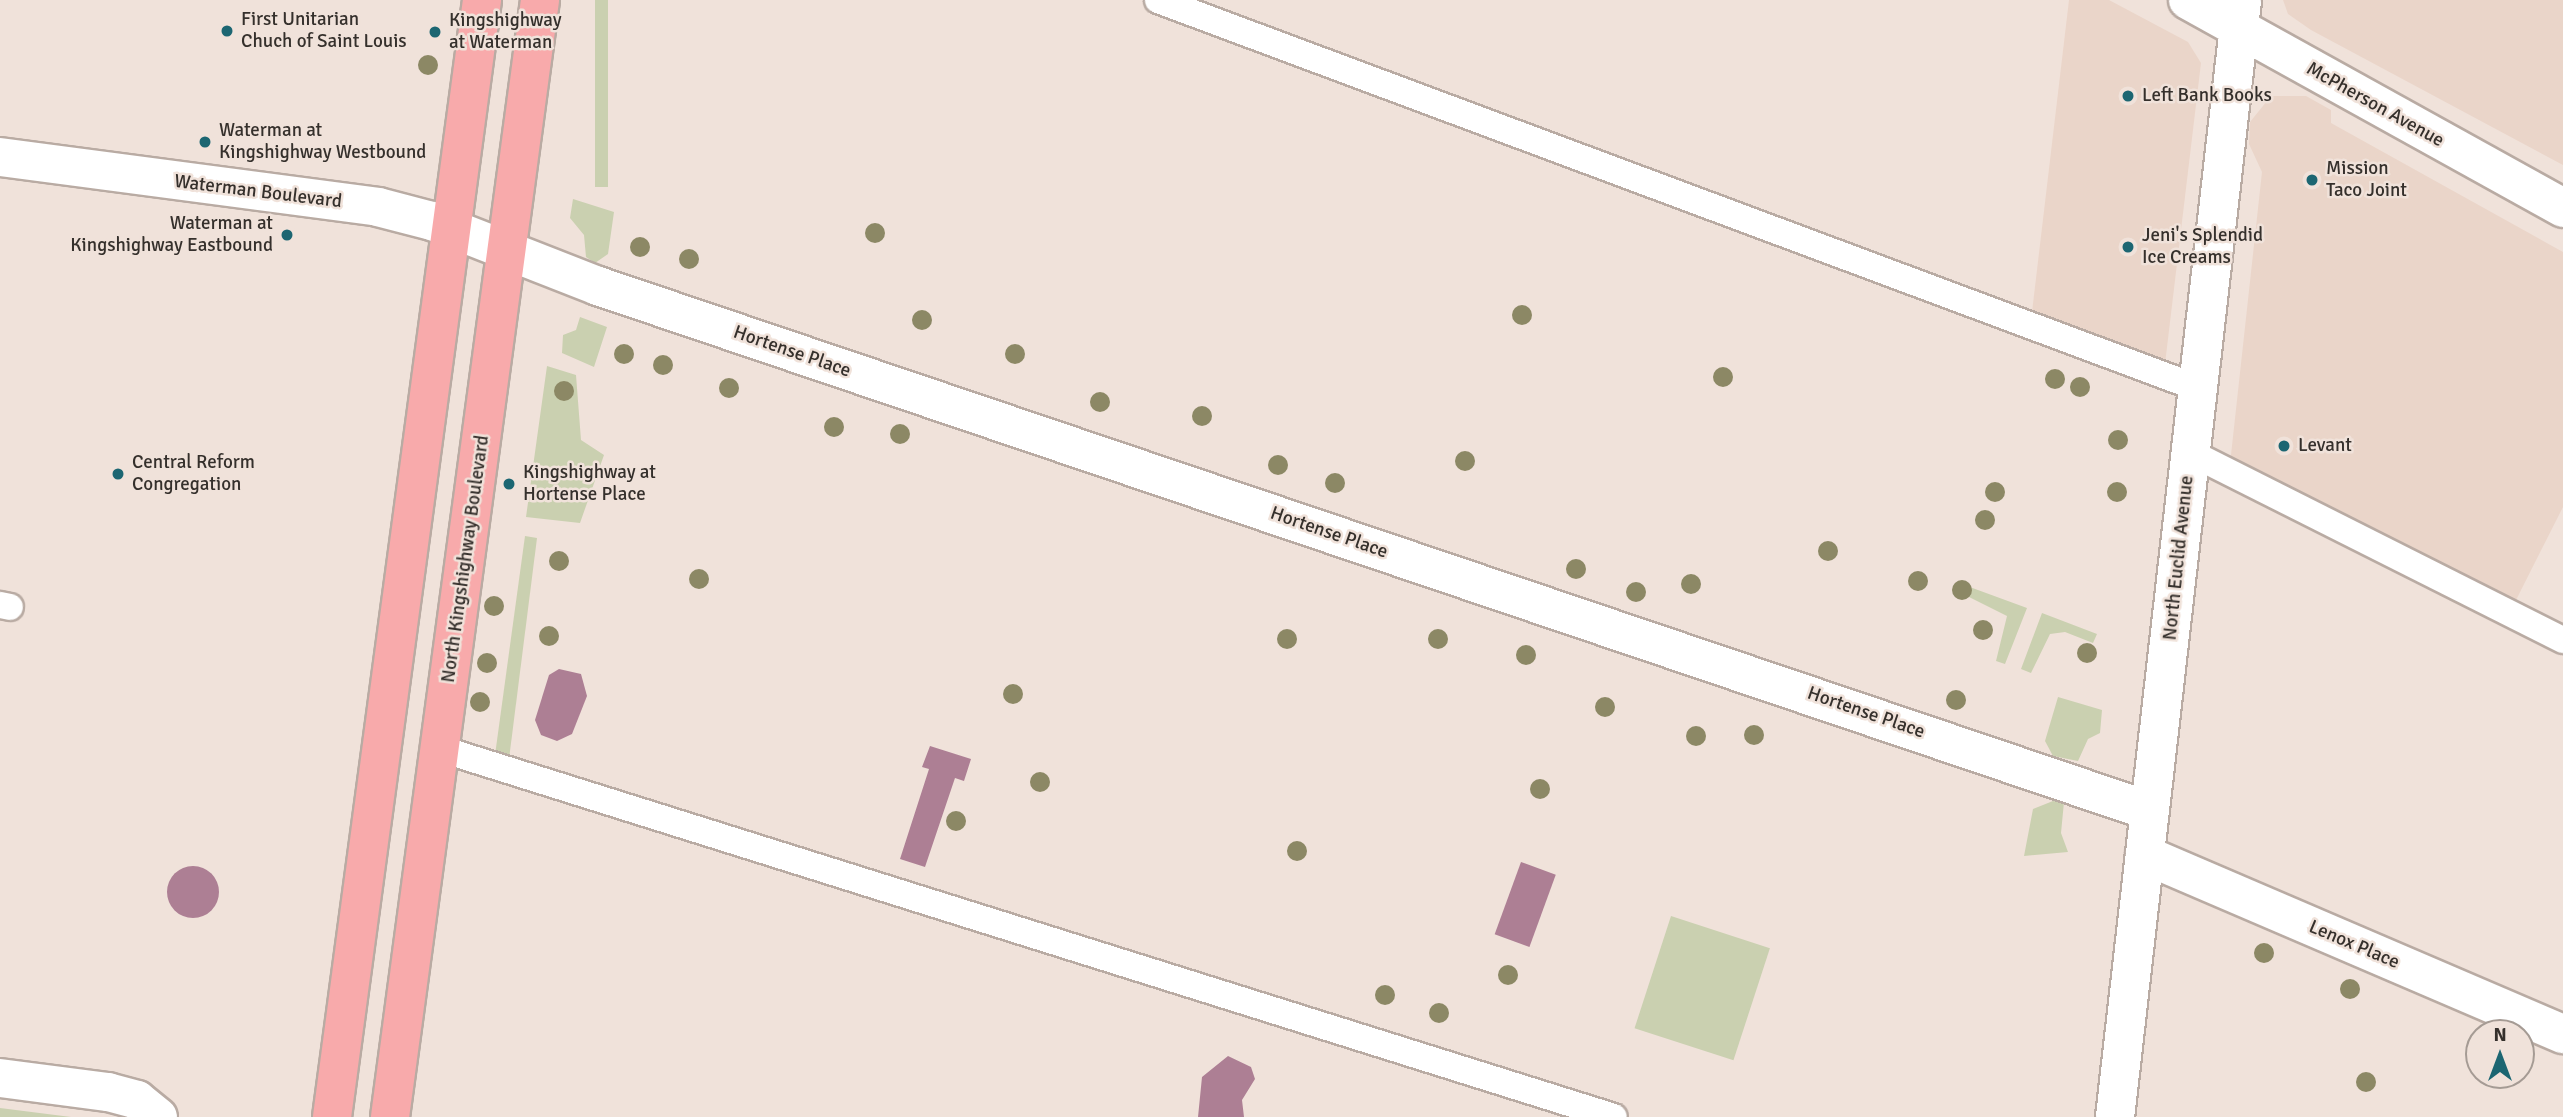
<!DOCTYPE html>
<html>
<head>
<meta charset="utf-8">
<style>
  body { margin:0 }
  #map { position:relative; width:2563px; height:1117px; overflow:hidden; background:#f0e2da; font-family:Signika,sans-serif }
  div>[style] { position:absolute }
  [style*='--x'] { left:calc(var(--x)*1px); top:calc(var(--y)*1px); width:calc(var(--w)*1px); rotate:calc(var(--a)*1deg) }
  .built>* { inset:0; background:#ead5c9 }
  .green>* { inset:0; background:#cad0b0; transform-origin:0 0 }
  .water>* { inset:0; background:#ad7f94; transform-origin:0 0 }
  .round { border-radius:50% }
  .roads { filter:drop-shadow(2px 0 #b9aba3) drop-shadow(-2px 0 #b9aba3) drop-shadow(0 2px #b9aba3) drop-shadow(0 -2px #b9aba3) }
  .lane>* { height:26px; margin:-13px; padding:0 13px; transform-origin:13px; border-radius:13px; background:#fff }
  .street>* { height:38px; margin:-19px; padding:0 19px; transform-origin:19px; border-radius:19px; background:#fff }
  .primary>* { height:38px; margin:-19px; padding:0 19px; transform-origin:19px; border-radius:19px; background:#f8aaab }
  .trees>* { width:20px; height:20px; margin:-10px; border-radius:50%; background:#8c8865 }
  .dots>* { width:19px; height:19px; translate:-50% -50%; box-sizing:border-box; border:4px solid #f0e2da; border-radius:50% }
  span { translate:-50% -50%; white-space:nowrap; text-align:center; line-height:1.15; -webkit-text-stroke:5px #f0e2da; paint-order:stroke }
  .poi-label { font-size:19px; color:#35302c }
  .left { translate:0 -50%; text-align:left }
  .right { translate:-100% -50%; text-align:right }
  .street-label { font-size:19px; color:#35302c }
  .north { position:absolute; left:2465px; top:1019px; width:70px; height:70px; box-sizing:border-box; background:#f0e2da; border:2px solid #a59b94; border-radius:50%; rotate:0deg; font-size:19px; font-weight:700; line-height:28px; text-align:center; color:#35302c }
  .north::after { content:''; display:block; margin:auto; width:24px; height:32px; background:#1c6672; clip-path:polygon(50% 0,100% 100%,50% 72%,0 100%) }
</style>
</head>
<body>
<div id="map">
  <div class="built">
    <i style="clip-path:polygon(2069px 0,2109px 0,2188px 42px,2201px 63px,2165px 364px,2032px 312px)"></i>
    <i style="clip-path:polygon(2283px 0,2563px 0,2563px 165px,2311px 30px,2288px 14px)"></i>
    <i style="clip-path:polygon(2271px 96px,2306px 96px,2331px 110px,2331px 123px,2563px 252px,2563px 507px,2513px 606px,2230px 464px,2262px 172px,2249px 144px,2250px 122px)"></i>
  </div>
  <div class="green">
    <i style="left:595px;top:0;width:13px;height:187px"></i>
    <i style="clip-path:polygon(573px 199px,614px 212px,608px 254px,595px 263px,586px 257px,584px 235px,570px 218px)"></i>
    <i style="clip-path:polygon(580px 317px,607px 327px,594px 367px,562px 353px,563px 335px,576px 330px)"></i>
    <i style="clip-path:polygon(547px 366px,576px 375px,581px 440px,604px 455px,580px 523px,526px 517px)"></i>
    <i style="clip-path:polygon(525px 536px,537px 538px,509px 759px,495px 755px)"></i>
    <i style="clip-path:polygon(1967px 586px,2027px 608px,2005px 664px,1996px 661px,2007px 616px,1965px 595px)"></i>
    <i style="clip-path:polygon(2042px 613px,2097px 634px,2093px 643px,2065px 632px,2050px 634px,2031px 673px,2021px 669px)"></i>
    <i style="clip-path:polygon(2058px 697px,2102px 710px,2100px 733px,2088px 739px,2078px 761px,2053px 756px,2045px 741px)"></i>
    <i style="clip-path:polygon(2053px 801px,2064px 802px,2061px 833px,2068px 852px,2024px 856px,2033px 809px)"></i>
    <i style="left:1671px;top:916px;width:104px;height:118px;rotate:18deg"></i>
    <i style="clip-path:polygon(0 1108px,71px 1117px,0 1117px)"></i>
  </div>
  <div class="water">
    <i style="clip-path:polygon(559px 669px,581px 674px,587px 696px,572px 734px,557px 741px,541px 735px,535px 720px,549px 675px)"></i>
    <i style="clip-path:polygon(930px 746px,971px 759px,964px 781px,955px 778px,925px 867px,900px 859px,929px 769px,922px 767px)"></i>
    <i style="left:1521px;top:862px;width:37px;height:77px;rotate:20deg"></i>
    <i class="round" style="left:167px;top:866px;width:52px;height:52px"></i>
    <i style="clip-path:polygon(1228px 1056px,1251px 1067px,1255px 1079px,1242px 1100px,1244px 1117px,1198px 1117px,1202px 1077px)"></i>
  </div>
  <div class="roads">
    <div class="lane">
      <i style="--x:1158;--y:0;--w:1110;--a:20.46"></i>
      <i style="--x:2191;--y:453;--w:416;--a:26.7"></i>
      <i style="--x:0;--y:605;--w:10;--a:11"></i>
      <i style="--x:441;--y:749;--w:1229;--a:17.42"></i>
    </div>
    <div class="street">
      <i style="--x:2188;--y:0;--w:429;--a:29"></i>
      <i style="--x:0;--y:157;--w:381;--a:7.5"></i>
      <i style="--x:378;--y:207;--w:56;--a:14.5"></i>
      <i style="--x:432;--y:221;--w:178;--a:21.4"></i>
      <i style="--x:598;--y:286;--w:1638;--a:18.69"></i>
      <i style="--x:2145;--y:855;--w:455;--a:23.2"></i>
      <i style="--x:0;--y:1078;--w:109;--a:7.4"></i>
      <i style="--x:108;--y:1092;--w:30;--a:15"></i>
      <i style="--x:137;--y:1100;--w:27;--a:39"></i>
      <i style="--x:2115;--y:1117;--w:1124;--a:-83.51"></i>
    </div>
    <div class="primary">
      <i style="--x:332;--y:1117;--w:1127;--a:-82.35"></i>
      <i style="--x:390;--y:1117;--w:1127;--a:-82.35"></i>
    </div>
  </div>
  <div class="trees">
    <i style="left:428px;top:65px"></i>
    <i style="left:875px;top:233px"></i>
    <i style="left:640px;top:247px"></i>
    <i style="left:689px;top:259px"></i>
    <i style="left:1522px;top:315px"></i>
    <i style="left:922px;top:320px"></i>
    <i style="left:624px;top:354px"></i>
    <i style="left:1015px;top:354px"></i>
    <i style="left:663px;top:365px"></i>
    <i style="left:1723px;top:377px"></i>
    <i style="left:2055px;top:379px"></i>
    <i style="left:2080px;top:387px"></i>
    <i style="left:729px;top:388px"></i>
    <i style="left:564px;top:391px"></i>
    <i style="left:1100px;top:402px"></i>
    <i style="left:1202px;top:416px"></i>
    <i style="left:834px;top:427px"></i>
    <i style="left:900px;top:434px"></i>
    <i style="left:2118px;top:440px"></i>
    <i style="left:1465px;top:461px"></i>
    <i style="left:1278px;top:465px"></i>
    <i style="left:1335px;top:483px"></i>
    <i style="left:1995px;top:492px"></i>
    <i style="left:2117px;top:492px"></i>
    <i style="left:1985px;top:520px"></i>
    <i style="left:1828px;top:551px"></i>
    <i style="left:559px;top:561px"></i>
    <i style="left:1576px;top:569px"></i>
    <i style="left:699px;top:579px"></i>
    <i style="left:1918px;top:581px"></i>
    <i style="left:1691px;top:584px"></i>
    <i style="left:1962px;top:590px"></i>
    <i style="left:1636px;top:592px"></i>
    <i style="left:494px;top:606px"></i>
    <i style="left:1983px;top:630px"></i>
    <i style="left:549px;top:636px"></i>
    <i style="left:1287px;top:639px"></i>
    <i style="left:1438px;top:639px"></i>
    <i style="left:2087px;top:653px"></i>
    <i style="left:1526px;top:655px"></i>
    <i style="left:487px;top:663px"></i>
    <i style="left:1013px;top:694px"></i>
    <i style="left:1956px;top:700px"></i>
    <i style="left:480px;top:702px"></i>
    <i style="left:1605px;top:707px"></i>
    <i style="left:1754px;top:735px"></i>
    <i style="left:1696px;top:736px"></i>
    <i style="left:1040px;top:782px"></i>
    <i style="left:1540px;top:789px"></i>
    <i style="left:956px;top:821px"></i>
    <i style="left:1297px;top:851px"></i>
    <i style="left:2264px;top:953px"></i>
    <i style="left:1508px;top:975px"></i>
    <i style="left:2350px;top:989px"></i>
    <i style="left:1385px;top:995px"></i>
    <i style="left:1439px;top:1013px"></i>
    <i style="left:2366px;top:1082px"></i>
  </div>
  <div class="dots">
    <i style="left:227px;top:31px;background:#1c6672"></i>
    <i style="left:435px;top:32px;background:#1c6672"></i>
    <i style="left:2128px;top:96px;background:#1c6672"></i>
    <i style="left:205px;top:142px;background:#1c6672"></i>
    <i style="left:2312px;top:180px;background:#1c6672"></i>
    <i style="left:287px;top:235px;background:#1c6672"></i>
    <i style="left:2128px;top:247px;background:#1c6672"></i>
    <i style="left:2284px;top:446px;background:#1c6672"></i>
    <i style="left:118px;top:474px;background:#1c6672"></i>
    <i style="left:509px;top:484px;background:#1c6672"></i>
  </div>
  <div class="poi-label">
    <span class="left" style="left:241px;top:31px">First Unitarian<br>Chuch of Saint Louis</span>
    <span class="left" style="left:449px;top:32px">Kingshighway<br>at Waterman</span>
    <span class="left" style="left:2142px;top:96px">Left Bank Books</span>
    <span class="left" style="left:219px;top:142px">Waterman at<br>Kingshighway Westbound</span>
    <span class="left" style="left:2326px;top:180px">Mission<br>Taco Joint</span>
    <span class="right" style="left:273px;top:235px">Waterman at<br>Kingshighway Eastbound</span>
    <span class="left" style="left:2142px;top:247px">Jeni's Splendid<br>Ice Creams</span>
    <span class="left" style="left:2298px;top:446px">Levant</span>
    <span class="left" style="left:132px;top:474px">Central Reform<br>Congregation</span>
    <span class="left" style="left:523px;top:484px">Kingshighway at<br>Hortense Place</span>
  </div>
  <div class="street-label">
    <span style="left:2375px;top:105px;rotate:29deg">McPherson Avenue</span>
    <span style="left:258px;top:192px;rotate:7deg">Waterman Boulevard</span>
    <span style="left:792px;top:352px;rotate:19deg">Hortense Place</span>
    <span style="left:1329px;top:533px;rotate:19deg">Hortense Place</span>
    <span style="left:2179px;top:558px;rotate:-84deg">North Euclid Avenue</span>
    <span style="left:466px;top:559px;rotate:-82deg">North Kingshighway Boulevard</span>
    <span style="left:1866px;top:713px;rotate:19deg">Hortense Place</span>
    <span style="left:2354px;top:945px;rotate:23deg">Lenox Place</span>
  </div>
  <div class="north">N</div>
</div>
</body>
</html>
